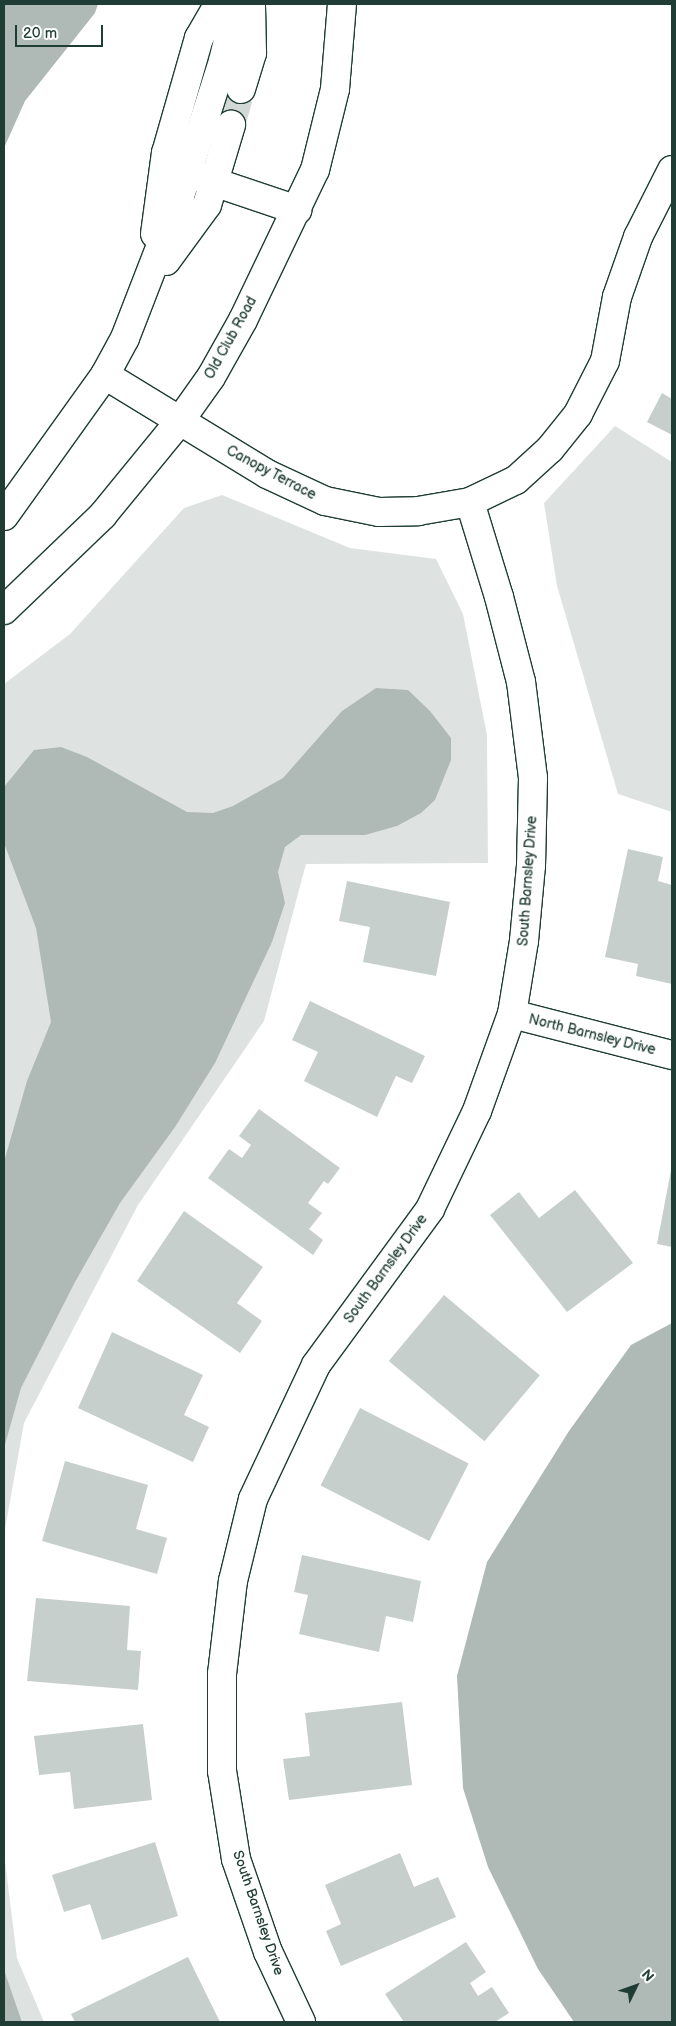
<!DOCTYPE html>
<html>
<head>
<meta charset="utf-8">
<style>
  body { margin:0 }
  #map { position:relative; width:676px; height:2026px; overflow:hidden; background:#fff; font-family:"Balsamiq Sans",sans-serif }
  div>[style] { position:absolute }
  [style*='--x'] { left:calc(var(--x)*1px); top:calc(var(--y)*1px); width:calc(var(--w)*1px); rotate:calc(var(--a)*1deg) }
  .green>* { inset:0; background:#dee3e2 }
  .water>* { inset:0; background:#afbab7 }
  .building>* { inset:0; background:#c7cfcc; transform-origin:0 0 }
  .minor-tunnel>* { height:28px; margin-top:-14px; transform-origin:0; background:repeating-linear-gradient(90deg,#d2d8d6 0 28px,transparent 0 42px) }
  .roads { filter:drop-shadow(1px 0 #1f3d34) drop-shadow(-1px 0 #1f3d34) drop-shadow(0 1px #1f3d34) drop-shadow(0 -1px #1f3d34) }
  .minor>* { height:28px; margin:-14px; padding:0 14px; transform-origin:14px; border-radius:14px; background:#fff }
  span { translate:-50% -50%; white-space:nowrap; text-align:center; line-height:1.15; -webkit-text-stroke:4.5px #fff; paint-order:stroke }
  .street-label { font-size:14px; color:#1f3d34 }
  .frame { position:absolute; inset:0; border:5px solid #1f3d34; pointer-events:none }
  .north { position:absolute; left:611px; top:1961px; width:50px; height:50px; -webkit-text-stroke:4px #fff; paint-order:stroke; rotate:48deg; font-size:14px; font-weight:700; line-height:20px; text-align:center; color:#1f3d34 }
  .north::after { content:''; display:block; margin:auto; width:18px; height:22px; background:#1f3d34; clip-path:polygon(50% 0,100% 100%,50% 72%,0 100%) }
  .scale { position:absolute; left:15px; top:25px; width:88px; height:22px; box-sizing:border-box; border:2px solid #1f3d34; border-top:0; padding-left:6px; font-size:15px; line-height:18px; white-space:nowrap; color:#1f3d34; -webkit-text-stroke:4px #fff; paint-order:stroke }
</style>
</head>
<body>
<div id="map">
  <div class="green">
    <i style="clip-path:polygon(615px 426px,672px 462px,672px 812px,618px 794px,557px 586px,544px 503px)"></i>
    <i style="clip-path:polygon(222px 495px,350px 548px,436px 559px,463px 614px,487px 735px,488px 863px,306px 864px,264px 1021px,138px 1205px,24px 1423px,4px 1535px,4px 684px,70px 634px,184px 508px)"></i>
    <i style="clip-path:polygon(4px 1853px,17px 1958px,44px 2022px,4px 2022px)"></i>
  </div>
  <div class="water">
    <i style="clip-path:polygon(4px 4px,98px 4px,95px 13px,25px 101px,4px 148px)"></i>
    <i style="clip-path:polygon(376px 688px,408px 690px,430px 711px,451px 738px,451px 760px,435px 800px,421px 813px,397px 826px,365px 835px,301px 835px,285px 847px,278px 872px,285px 903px,272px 942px,215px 1063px,175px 1127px,120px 1203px,75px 1282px,21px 1388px,4px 1448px,4px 1162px,27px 1081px,51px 1022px,36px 928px,4px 843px,4px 787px,34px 750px,61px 747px,87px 757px,187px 812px,213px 813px,233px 806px,283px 778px,342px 711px)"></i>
    <i style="clip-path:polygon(672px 1323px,672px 2022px,574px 2022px,538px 1969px,488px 1867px,463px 1788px,457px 1676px,487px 1562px,569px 1431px,631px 1345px)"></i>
    <i style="clip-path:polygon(4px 1970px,22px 2022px,4px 2022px)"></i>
  </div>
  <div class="building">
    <i style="clip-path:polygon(662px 393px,672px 399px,672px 435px,647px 422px)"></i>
    <i style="clip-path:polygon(628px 849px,663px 857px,658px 881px,672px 885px,672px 984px,636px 976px,638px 964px,605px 957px)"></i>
    <i style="clip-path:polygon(347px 881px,450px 902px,436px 976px,363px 962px,370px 927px,339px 921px)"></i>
    <i style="clip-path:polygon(310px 1001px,425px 1056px,412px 1083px,396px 1076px,377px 1117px,304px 1081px,318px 1052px,292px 1040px)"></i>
    <i style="clip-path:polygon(259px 1109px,340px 1168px,328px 1184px,324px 1181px,308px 1203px,322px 1213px,309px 1229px,323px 1240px,313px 1255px,208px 1178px,229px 1149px,242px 1158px,251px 1145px,239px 1136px)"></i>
    <i style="clip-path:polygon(671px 1170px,672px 1171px,672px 1247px,657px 1244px)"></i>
    <i style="clip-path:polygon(575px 1190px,633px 1263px,567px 1312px,490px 1215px,519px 1192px,539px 1218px)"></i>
    <i style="clip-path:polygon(184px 1211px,263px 1267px,237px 1303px,262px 1321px,240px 1353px,137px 1281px)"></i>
    <i style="left:444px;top:1295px;width:125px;height:86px;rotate:40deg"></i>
    <i style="clip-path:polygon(112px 1332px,203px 1375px,184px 1415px,209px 1427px,193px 1462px,78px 1408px)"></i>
    <i style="left:360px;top:1408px;width:122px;height:87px;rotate:27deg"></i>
    <i style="clip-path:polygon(65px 1461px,148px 1485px,136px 1529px,167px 1538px,157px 1574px,42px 1541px)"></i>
    <i style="clip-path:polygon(302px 1555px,421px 1581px,413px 1622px,386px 1616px,379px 1652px,299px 1634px,308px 1595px,294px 1592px)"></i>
    <i style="clip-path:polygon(36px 1598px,130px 1606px,127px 1650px,141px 1651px,138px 1690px,27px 1681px)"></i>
    <i style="clip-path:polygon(402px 1702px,412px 1785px,289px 1800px,283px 1759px,310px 1756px,305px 1713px)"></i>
    <i style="clip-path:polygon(143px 1724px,152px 1800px,74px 1809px,70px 1772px,39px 1775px,34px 1736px)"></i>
    <i style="clip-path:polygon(155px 1842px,178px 1916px,102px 1940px,90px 1904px,64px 1912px,52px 1875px)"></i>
    <i style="clip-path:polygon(400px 1853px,414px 1887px,438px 1877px,456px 1917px,341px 1966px,326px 1931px,341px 1924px,325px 1885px)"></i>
    <i style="clip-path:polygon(466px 1942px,486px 1972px,470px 1983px,478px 1996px,492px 1987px,509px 2013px,495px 2022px,404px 2022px,385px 1994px)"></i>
    <i style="clip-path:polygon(188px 1957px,220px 2022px,75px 2022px,71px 2014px)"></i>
  </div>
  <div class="minor-tunnel">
    <i style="--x:231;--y:125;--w:37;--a:-74"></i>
  </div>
  <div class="roads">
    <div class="minor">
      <i style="--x:241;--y:89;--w:38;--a:-73"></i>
      <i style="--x:252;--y:53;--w:49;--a:-91.2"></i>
      <i style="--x:196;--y:176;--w:107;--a:18.6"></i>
      <i style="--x:155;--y:234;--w:82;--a:-82.3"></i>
      <i style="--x:166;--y:153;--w:120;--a:-74"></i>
      <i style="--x:199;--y:38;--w:39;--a:-60"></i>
      <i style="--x:166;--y:261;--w:69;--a:-53.8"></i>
      <i style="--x:207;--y:205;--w:84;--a:-73.3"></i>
      <i style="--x:105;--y:375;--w:190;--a:31.4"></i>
      <i style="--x:267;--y:474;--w:64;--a:25"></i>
      <i style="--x:325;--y:501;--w:55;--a:11.5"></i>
      <i style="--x:379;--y:512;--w:39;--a:-1"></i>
      <i style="--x:418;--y:511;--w:53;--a:-9.8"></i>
      <i style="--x:470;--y:502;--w:51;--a:-25.6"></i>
      <i style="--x:516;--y:480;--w:46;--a:-42.4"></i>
      <i style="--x:550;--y:449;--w:45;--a:-51.3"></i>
      <i style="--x:578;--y:414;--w:59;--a:-63"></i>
      <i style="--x:605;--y:361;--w:65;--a:-79.4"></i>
      <i style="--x:617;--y:297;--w:64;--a:-70.7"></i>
      <i style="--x:638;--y:237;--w:75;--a:-63.1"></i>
      <i style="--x:4;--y:516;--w:173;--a:-54.4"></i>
      <i style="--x:105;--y:375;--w:42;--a:-61.6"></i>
      <i style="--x:125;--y:338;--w:152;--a:-68.8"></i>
      <i style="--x:180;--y:196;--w:142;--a:-72.3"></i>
      <i style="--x:223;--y:61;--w:59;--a:-76.2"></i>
      <i style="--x:4;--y:610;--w:136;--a:-43.8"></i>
      <i style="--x:102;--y:516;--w:122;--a:-50.7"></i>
      <i style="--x:179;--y:422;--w:55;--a:-54.6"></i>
      <i style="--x:211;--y:377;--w:65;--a:-60.7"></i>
      <i style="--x:243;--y:320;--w:166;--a:-64.4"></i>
      <i style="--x:315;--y:170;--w:83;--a:-76.1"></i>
      <i style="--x:335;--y:89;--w:85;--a:-85.3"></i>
      <i style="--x:512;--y:1014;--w:165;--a:14.4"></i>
      <i style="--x:301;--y:2022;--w:77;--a:-115.2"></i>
      <i style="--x:268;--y:1952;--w:98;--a:-109"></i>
      <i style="--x:236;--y:1859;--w:89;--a:-99"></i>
      <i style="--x:222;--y:1771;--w:97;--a:-90"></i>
      <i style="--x:222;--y:1674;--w:94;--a:-83.3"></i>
      <i style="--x:233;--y:1581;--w:84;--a:-76.3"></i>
      <i style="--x:253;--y:1499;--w:148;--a:-64.8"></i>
      <i style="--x:316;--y:1365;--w:193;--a:-53.8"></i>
      <i style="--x:430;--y:1209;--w:109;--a:-64.4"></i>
      <i style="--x:477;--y:1111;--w:103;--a:-70.2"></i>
      <i style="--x:512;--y:1014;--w:74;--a:-80.7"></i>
      <i style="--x:524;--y:941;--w:75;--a:-84.7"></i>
      <i style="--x:531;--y:866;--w:88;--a:-88.7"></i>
      <i style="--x:533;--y:778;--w:97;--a:-97.1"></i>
      <i style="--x:521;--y:682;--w:88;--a:-104.5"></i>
      <i style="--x:499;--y:597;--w:99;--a:-107"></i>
    </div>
  </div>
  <div class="street-label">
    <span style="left:231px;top:338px;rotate:-61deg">Old Club Road</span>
    <span style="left:271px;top:473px;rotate:28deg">Canopy Terrace</span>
    <span style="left:528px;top:881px;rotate:-86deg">South Barnsley Drive</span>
    <span style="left:592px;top:1035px;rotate:14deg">North Barnsley Drive</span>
    <span style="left:386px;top:1269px;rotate:-54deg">South Barnsley Drive</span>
    <span style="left:258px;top:1913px;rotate:71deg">South Barnsley Drive</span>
  </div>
  <div class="frame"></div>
  <div class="north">N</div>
  <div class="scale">20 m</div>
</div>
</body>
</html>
